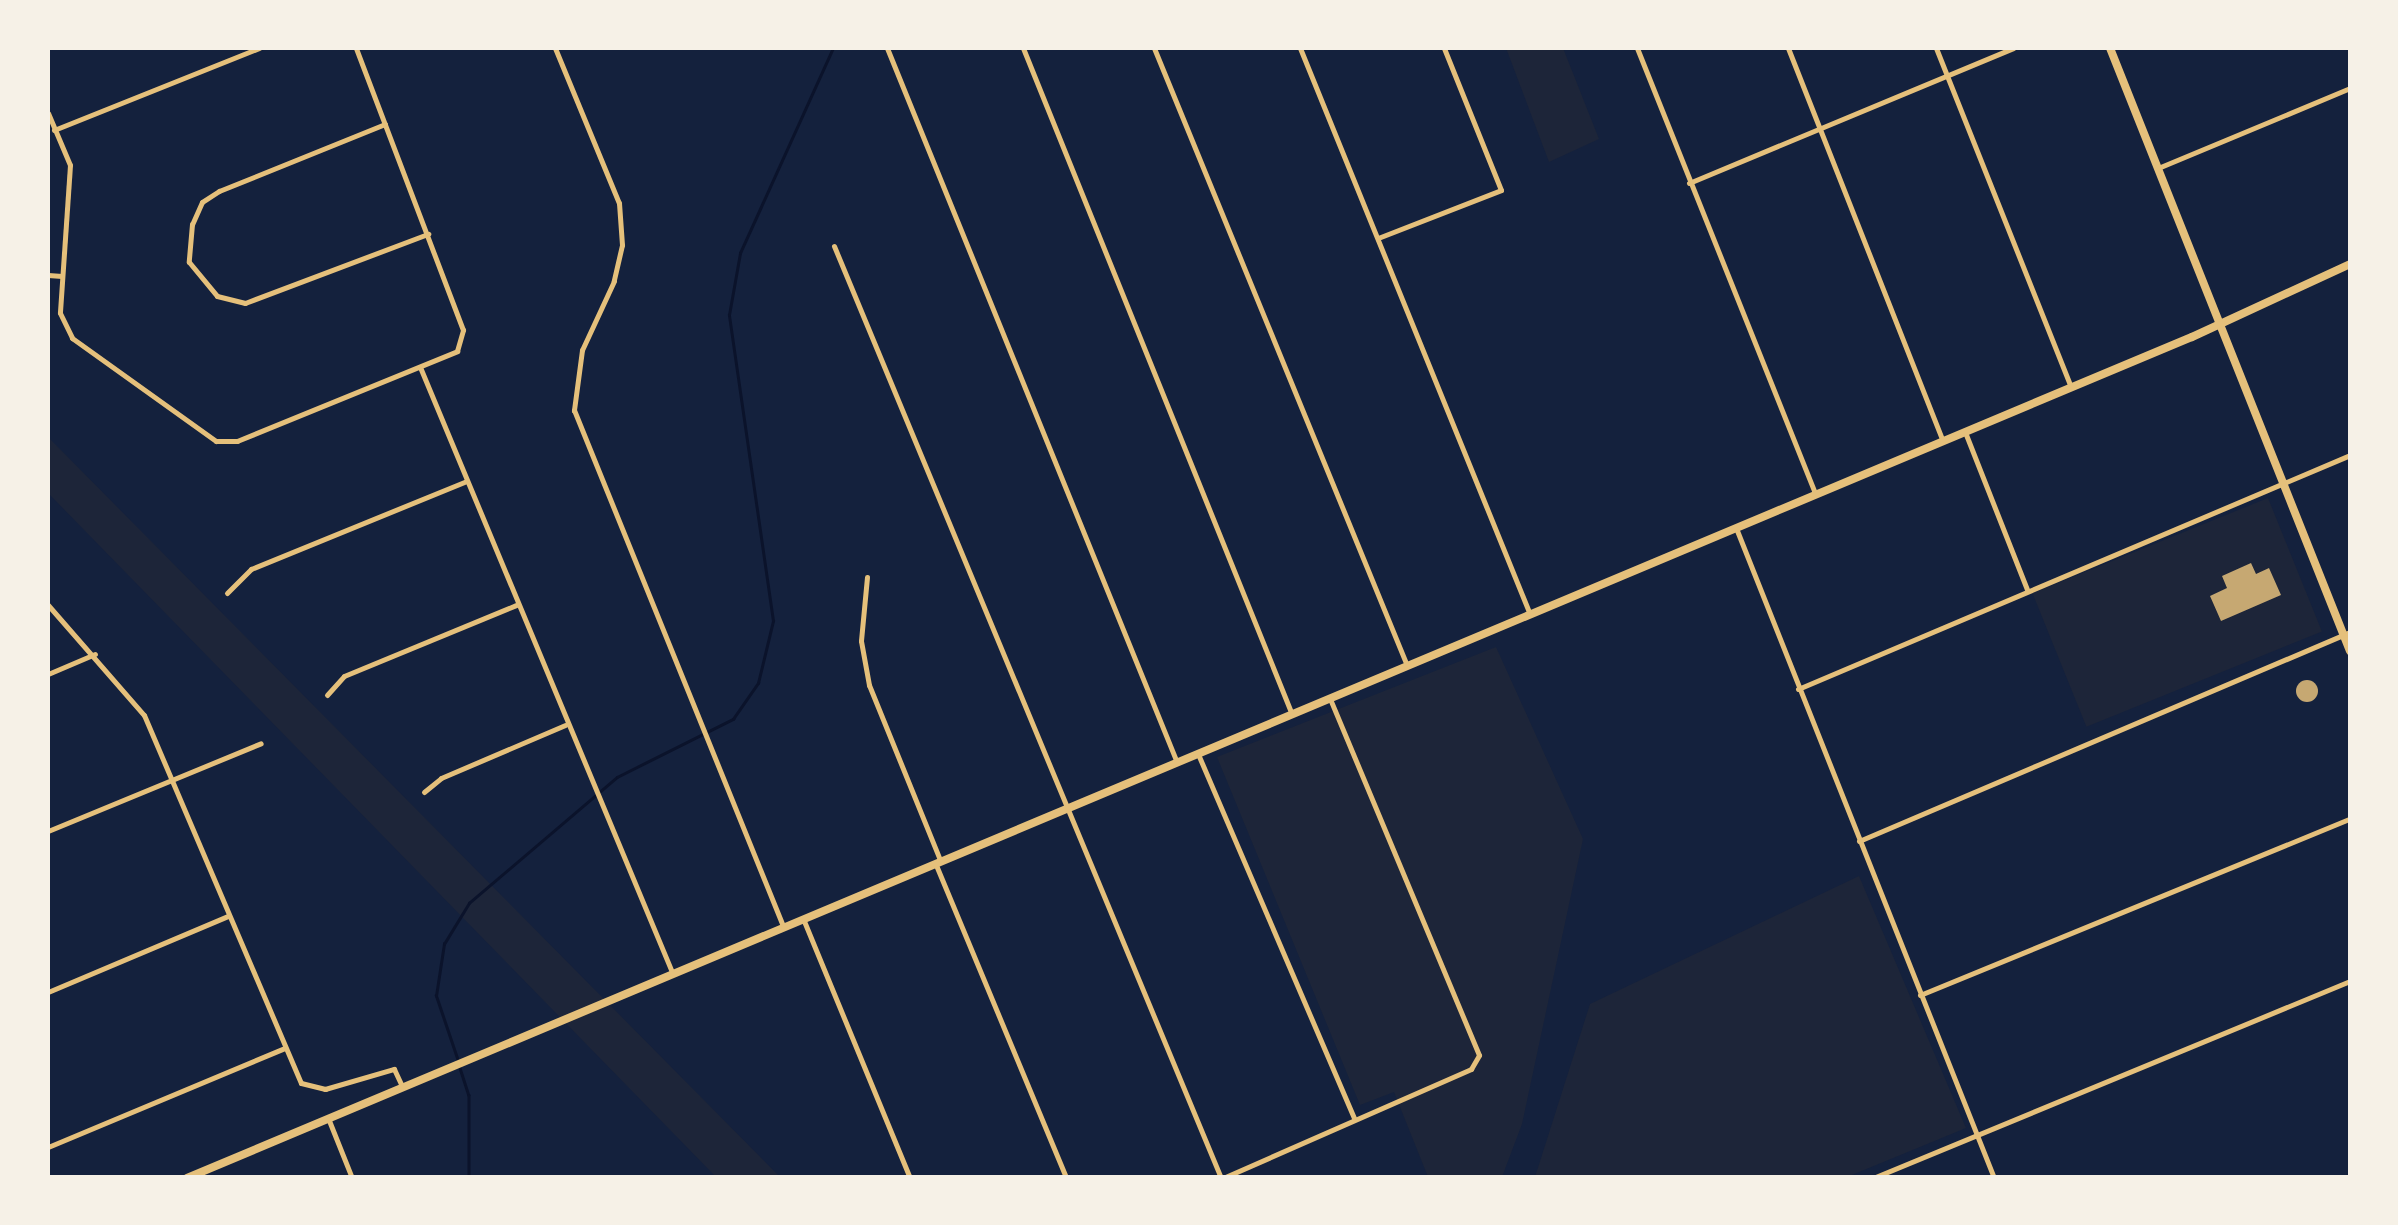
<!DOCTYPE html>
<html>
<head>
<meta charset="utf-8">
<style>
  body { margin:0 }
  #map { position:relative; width:2398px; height:1225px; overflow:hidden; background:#14213d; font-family:Manrope,sans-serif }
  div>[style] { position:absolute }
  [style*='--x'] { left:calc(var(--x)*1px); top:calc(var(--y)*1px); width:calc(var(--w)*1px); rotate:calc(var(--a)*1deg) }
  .green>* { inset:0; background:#1d2539; transform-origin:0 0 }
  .stream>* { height:2.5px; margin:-1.25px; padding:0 1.25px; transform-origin:1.25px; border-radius:1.25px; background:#0b132b }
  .building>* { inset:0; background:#c6a872 }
  .round { border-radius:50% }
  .minor>* { height:5px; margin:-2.5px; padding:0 2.5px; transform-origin:2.5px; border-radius:2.5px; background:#e5c07b }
  .secondary>* { height:8px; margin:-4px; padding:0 4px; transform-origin:4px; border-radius:4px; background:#e5c07b }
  span { translate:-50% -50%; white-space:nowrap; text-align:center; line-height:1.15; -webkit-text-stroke:9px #f6f1e7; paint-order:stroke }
  .frame { position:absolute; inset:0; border:50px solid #f6f1e7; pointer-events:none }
</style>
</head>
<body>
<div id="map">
  <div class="green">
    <i style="clip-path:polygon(1506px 48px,1563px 48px,1599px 139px,1549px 162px)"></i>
    <i style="clip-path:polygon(48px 437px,780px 1177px,716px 1177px,48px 493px)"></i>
    <i style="left:2268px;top:498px;width:144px;height:254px;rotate:68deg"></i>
    <i style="clip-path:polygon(1496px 647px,1583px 839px,1522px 1124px,1502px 1177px,1428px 1177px,1394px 1092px,1360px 1105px,1217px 757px)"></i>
    <i style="clip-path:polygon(1859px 876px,1966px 1128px,1847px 1177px,1535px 1177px,1590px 1004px)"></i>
  </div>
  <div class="stream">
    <i style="--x:458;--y:1061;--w:69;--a:-108.7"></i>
    <i style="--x:436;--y:996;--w:53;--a:-81.3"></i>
    <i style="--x:444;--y:944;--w:48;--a:-58.6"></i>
    <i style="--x:469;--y:903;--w:194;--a:-40.4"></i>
    <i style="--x:617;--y:777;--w:130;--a:-26.6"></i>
    <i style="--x:733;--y:719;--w:44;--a:-55.2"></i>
    <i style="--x:758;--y:683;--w:64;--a:-76.4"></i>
    <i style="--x:773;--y:621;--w:309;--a:-98.2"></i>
    <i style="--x:729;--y:315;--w:63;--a:-79.9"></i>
    <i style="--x:740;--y:253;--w:225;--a:-65.6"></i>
    <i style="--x:460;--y:1068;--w:28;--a:72"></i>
    <i style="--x:469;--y:1095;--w:83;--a:90"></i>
  </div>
  <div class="building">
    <i style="clip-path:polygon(2251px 563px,2256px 574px,2269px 568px,2281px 595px,2221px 621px,2210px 596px,2227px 588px,2222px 576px)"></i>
    <i class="round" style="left:2296px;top:680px;width:22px;height:22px"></i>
  </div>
  <div class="minor">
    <i style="--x:555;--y:48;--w:168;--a:67.6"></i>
    <i style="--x:619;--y:203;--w:42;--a:85.9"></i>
    <i style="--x:622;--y:245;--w:37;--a:103"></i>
    <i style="--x:614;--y:281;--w:76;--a:114.9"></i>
    <i style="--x:582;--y:350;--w:61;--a:97.6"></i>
    <i style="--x:574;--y:410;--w:557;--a:67.95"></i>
    <i style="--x:887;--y:48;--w:768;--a:67.91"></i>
    <i style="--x:1023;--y:48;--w:716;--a:68.02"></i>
    <i style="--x:1154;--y:48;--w:665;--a:67.72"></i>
    <i style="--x:1300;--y:48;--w:609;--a:67.9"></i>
    <i style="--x:1637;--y:48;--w:478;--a:68.2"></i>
    <i style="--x:1788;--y:48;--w:419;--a:68.5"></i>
    <i style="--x:1936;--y:48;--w:363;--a:68.3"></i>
    <i style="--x:48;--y:113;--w:56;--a:67.1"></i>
    <i style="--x:70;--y:165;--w:148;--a:93.9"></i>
    <i style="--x:60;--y:313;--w:28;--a:64"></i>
    <i style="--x:72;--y:338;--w:177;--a:35.6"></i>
    <i style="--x:216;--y:441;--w:21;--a:0"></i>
    <i style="--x:237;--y:441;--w:238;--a:-22.2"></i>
    <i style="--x:457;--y:351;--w:22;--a:-74"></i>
    <i style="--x:463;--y:330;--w:302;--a:-110.8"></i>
    <i style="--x:385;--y:124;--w:179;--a:158"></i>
    <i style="--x:219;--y:191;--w:20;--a:147"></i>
    <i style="--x:202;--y:202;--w:24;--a:114"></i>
    <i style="--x:192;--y:224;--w:38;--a:95"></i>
    <i style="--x:189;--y:262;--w:44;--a:50.5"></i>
    <i style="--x:217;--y:296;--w:29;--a:14"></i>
    <i style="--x:245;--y:303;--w:196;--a:-20.7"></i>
    <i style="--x:54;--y:130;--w:221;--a:-21.8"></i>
    <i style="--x:2158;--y:168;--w:208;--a:-22.6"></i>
    <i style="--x:1689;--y:183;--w:351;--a:-22.6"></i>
    <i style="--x:1378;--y:238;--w:132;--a:-21.3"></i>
    <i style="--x:1501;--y:190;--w:153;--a:-111.9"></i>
    <i style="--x:834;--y:246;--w:1009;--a:67.45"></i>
    <i style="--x:48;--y:275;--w:14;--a:4"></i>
    <i style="--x:420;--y:367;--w:655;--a:67.39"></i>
    <i style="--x:1965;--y:432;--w:169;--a:68.5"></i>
    <i style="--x:1736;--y:528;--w:699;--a:68.35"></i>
    <i style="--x:867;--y:577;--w:64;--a:95.4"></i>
    <i style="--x:861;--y:641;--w:45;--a:79.7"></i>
    <i style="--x:869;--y:685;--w:189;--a:67.9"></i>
    <i style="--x:227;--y:593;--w:34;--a:-45"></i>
    <i style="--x:251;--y:569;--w:233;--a:-22.2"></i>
    <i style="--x:48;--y:605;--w:146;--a:48.9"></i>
    <i style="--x:144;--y:715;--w:400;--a:66.9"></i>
    <i style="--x:301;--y:1083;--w:25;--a:14"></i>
    <i style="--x:325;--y:1089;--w:72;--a:-16.2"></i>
    <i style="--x:394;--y:1069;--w:19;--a:65"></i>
    <i style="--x:48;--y:674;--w:51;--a:-23.1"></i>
    <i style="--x:1798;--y:689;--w:600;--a:-22.97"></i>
    <i style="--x:327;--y:695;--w:25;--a:-48"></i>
    <i style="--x:344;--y:676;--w:186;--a:-22.4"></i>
    <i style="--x:1198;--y:754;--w:396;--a:66.8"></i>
    <i style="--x:424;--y:792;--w:22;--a:-39"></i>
    <i style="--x:441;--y:778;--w:135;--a:-23.1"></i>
    <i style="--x:48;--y:831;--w:230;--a:-22.4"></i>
    <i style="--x:1859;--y:841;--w:534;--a:-23.06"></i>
    <i style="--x:936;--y:865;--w:339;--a:67.4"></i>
    <i style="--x:804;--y:921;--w:278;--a:67.6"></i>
    <i style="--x:48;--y:992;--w:195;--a:-22.9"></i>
    <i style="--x:1920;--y:995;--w:465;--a:-22.3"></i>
    <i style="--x:328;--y:1118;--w:65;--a:68.2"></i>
    <i style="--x:48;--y:1147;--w:257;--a:-22.7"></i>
    <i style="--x:1223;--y:1178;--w:271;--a:-23.7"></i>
    <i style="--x:1471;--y:1069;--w:16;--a:-60"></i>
    <i style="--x:1479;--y:1055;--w:386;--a:-112.7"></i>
    <i style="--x:1873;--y:1178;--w:516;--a:-22.44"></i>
  </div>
  <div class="secondary">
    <i style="--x:2110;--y:48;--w:649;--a:68.3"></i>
    <i style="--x:187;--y:1178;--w:2174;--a:-22.76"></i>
    <i style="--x:2192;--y:337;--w:174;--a:-24.8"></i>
  </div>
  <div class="frame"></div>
</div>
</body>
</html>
